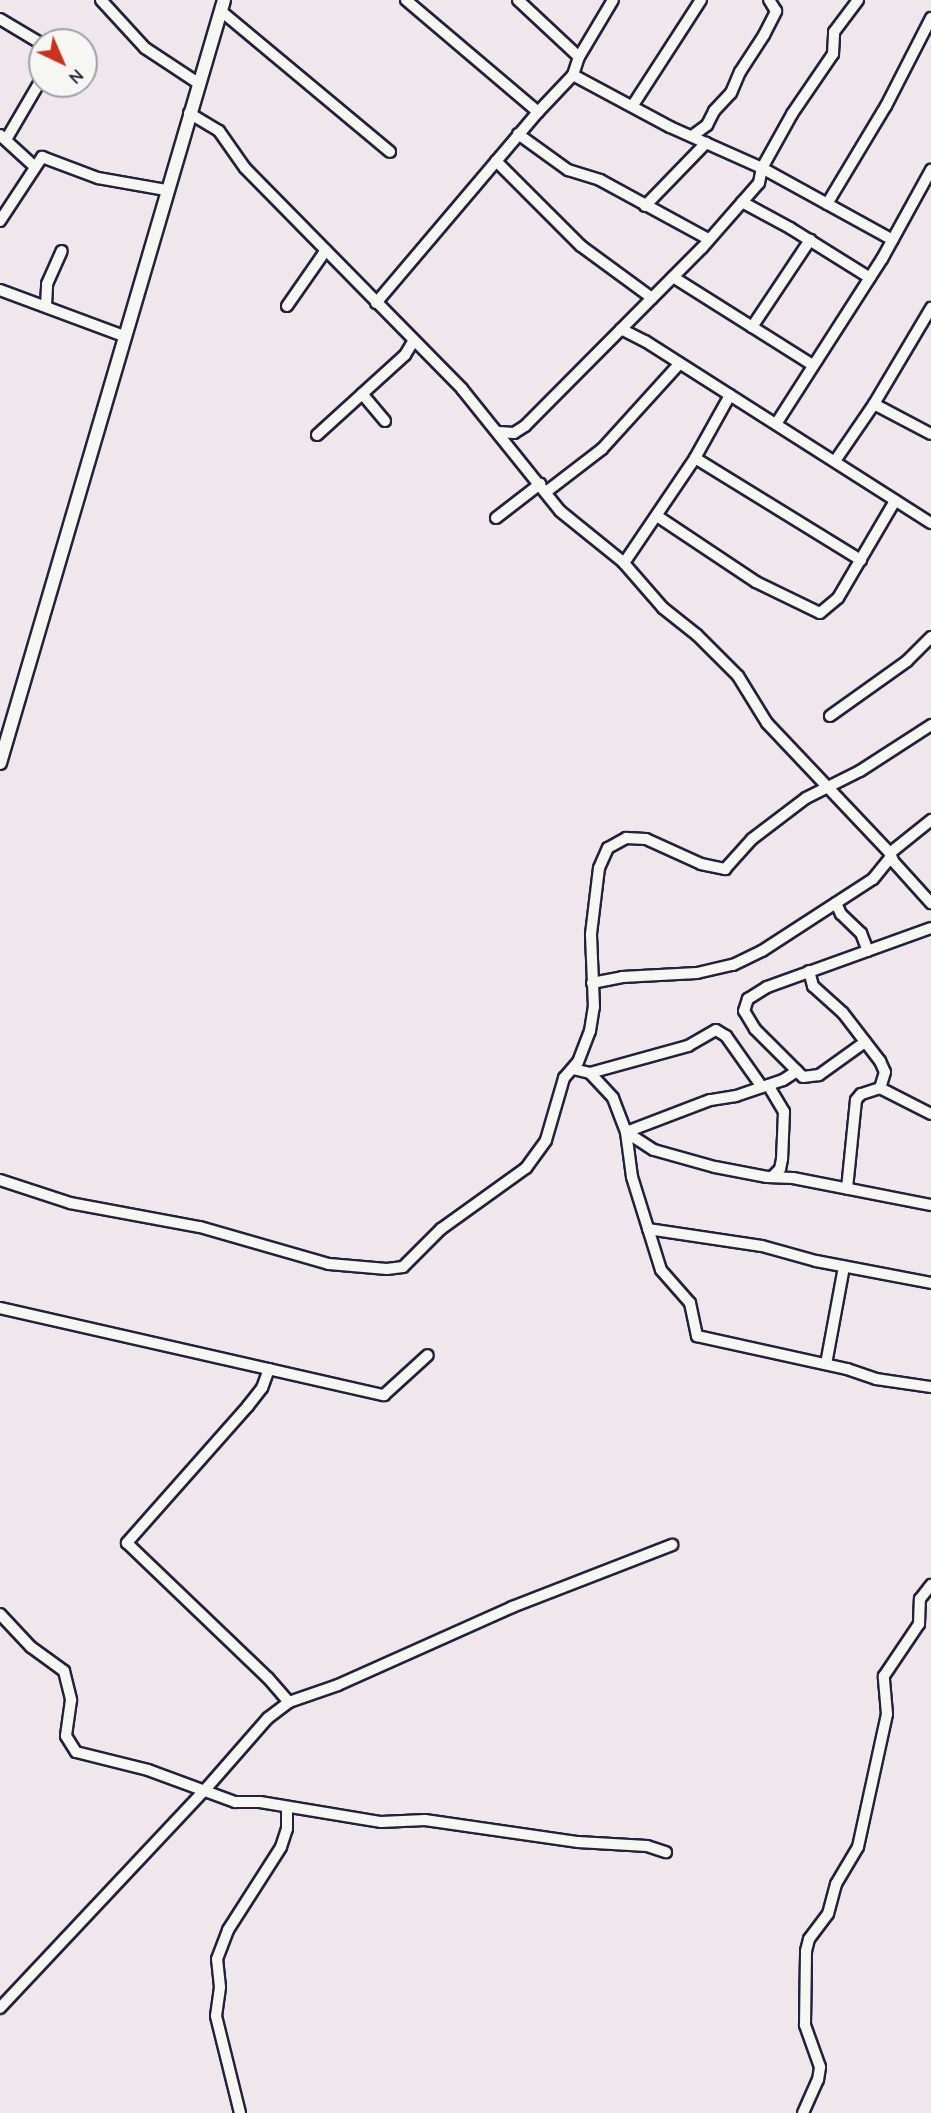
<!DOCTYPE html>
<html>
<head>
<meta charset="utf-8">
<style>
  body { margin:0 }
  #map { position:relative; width:931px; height:2113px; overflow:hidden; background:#efe7eb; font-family:"Comic Neue",sans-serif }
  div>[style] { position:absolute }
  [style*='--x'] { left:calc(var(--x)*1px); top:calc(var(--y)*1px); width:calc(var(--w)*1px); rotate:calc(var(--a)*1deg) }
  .roads { filter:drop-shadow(2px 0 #22223b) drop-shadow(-2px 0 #22223b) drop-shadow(0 2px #22223b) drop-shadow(0 -2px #22223b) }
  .minor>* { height:10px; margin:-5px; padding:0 5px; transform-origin:5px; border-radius:5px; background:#f6f6f2 }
  .major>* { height:12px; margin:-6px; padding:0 6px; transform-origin:6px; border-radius:6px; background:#f6f6f2 }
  span { translate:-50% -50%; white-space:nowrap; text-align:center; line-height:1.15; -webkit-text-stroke:6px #f6f6f2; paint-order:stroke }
  .north { position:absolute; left:28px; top:28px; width:70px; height:70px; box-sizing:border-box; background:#f6f6f2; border:2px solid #a1a1a9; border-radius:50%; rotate:136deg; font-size:19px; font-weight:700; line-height:28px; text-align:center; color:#22223b }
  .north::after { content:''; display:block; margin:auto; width:24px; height:32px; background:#c8321e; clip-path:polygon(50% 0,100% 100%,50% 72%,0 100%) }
</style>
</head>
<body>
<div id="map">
  <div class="roads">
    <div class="minor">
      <i style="--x:101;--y:0;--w:65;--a:47.5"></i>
      <i style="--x:145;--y:48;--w:64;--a:33.4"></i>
      <i style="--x:406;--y:0;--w:173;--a:40.3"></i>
      <i style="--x:518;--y:0;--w:83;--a:43.1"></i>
      <i style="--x:221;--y:11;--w:220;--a:39.8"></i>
      <i style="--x:0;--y:19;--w:49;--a:30.8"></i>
      <i style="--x:84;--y:70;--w:3;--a:18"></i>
      <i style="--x:573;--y:75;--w:110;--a:28.2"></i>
      <i style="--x:670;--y:127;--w:101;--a:24"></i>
      <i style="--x:762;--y:168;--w:149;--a:28.8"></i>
      <i style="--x:633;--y:105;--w:125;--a:-57.1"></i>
      <i style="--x:189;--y:113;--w:35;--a:31"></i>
      <i style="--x:219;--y:131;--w:45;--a:54.9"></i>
      <i style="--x:245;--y:168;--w:310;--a:45.5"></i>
      <i style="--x:462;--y:389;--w:156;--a:51.2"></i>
      <i style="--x:560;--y:511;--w:81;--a:39"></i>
      <i style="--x:623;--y:562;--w:61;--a:49"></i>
      <i style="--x:663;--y:608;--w:43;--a:38.5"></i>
      <i style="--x:697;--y:635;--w:58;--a:45"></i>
      <i style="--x:738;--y:676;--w:55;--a:58.3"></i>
      <i style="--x:767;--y:723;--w:179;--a:46.6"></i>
      <i style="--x:890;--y:853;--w:9;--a:69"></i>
      <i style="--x:893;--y:861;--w:57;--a:47.9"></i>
      <i style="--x:518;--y:134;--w:62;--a:35.8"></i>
      <i style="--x:568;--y:170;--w:34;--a:17"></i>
      <i style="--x:600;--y:180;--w:123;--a:28.6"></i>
      <i style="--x:0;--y:135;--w:46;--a:42.4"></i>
      <i style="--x:692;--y:136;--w:19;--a:-36"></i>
      <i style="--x:707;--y:125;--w:16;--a:-63"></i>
      <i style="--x:714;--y:111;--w:25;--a:-47"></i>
      <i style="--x:731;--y:93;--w:23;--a:-67"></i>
      <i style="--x:740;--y:72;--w:44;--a:-57"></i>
      <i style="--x:764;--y:35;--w:27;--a:-63"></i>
      <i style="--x:776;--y:11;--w:13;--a:-122"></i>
      <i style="--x:7;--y:138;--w:69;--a:-59.7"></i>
      <i style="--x:496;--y:161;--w:120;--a:45"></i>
      <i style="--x:581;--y:246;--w:88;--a:36.2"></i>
      <i style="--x:742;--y:202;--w:55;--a:28.4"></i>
      <i style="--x:790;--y:228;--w:94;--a:32"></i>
      <i style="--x:827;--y:204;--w:114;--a:-59"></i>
      <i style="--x:886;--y:106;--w:99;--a:-62.9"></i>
      <i style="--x:645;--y:206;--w:88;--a:-45.9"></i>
      <i style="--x:0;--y:221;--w:77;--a:-56.7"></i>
      <i style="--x:42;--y:157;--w:60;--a:20.6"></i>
      <i style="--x:98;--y:178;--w:69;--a:10"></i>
      <i style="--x:673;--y:277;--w:165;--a:32.2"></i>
      <i style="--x:0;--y:290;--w:132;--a:20.4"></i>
      <i style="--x:376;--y:303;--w:250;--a:-49.7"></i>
      <i style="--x:538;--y:112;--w:51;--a:-46.6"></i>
      <i style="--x:573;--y:75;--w:19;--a:-72"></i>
      <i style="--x:579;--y:57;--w:66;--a:-59.2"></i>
      <i style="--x:46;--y:306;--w:22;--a:-87"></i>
      <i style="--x:47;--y:284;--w:36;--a:-66"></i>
      <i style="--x:287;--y:306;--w:68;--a:-55.1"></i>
      <i style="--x:752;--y:327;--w:105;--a:-56.3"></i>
      <i style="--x:621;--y:329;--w:27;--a:27"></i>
      <i style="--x:645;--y:341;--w:339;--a:32.5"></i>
      <i style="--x:874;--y:404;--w:64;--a:27.8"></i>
      <i style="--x:385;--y:421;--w:35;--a:-130"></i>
      <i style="--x:362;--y:394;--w:58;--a:-42.2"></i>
      <i style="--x:405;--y:355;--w:17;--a:-59"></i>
      <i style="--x:776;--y:424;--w:196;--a:-57.3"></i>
      <i style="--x:882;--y:259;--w:102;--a:-61.2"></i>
      <i style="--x:499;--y:432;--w:15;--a:4"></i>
      <i style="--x:514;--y:433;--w:13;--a:-32"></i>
      <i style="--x:525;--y:426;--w:251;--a:-45.2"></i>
      <i style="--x:702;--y:248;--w:86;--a:-48.8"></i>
      <i style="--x:759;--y:183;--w:15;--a:-79"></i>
      <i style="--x:762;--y:168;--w:62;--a:-60.9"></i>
      <i style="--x:792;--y:114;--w:73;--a:-55.7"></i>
      <i style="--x:833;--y:54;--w:22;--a:-87"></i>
      <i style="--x:834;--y:32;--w:40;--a:-53"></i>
      <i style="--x:317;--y:435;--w:61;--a:-42.3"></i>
      <i style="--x:695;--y:458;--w:195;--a:31.6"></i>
      <i style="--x:835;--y:461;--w:69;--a:-55.6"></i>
      <i style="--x:874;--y:404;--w:112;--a:-59.3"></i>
      <i style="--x:546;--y:492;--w:71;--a:-37.5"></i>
      <i style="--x:602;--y:449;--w:115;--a:-47.8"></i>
      <i style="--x:657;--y:516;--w:119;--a:33.7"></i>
      <i style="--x:756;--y:582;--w:71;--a:25.8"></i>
      <i style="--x:820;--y:613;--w:23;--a:-40"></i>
      <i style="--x:838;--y:598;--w:113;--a:-59.6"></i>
      <i style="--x:496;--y:518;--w:56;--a:-37.7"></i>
      <i style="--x:624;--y:563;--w:127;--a:-55.9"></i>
      <i style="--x:695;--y:458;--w:72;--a:-60.9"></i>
      <i style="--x:830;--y:716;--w:95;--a:-35.5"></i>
      <i style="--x:907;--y:661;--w:34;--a:-45"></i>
      <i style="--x:890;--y:853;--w:53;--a:-38.8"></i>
      <i style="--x:836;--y:903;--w:12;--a:66"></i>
      <i style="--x:841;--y:914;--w:28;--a:44"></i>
      <i style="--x:861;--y:933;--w:19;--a:69"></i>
      <i style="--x:809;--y:971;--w:16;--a:75"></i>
      <i style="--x:813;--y:986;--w:40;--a:42"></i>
      <i style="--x:843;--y:1013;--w:61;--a:52.4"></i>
      <i style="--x:880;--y:1061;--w:12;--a:66"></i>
      <i style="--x:885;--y:1072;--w:17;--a:107"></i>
      <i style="--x:880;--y:1088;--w:20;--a:162"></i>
      <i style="--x:861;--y:1094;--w:8;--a:130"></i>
      <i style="--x:856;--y:1100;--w:89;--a:95.8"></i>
      <i style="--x:592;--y:983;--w:31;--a:-11"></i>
      <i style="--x:622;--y:977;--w:75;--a:-3.1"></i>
      <i style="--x:697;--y:973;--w:37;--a:-13"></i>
      <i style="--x:733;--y:965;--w:32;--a:-26"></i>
      <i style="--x:762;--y:951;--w:132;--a:-33"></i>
      <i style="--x:873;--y:879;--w:28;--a:-51"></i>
      <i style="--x:865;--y:1042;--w:57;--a:144.3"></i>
      <i style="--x:819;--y:1075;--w:16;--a:173"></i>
      <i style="--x:803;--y:1077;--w:68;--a:-135"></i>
      <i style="--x:755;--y:1029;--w:21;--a:-121"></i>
      <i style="--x:744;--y:1011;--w:13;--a:-72"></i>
      <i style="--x:748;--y:999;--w:22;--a:-32"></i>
      <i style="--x:767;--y:987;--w:174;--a:-19.8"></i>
      <i style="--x:573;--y:1069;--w:17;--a:13"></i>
      <i style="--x:590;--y:1073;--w:34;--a:47"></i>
      <i style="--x:613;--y:1098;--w:36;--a:69"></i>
      <i style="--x:626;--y:1132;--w:45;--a:82.4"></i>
      <i style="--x:632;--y:1177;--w:97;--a:72.7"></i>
      <i style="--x:661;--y:1270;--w:44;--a:48.7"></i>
      <i style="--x:690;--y:1303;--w:34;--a:78"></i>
      <i style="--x:697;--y:1336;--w:154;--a:12.4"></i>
      <i style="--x:847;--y:1369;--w:31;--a:19"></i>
      <i style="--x:876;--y:1379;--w:56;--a:8.3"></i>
      <i style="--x:797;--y:1071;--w:17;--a:147"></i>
      <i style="--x:783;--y:1080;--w:50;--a:161.2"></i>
      <i style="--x:736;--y:1096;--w:26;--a:171"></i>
      <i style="--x:710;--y:1100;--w:90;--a:159.1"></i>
      <i style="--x:626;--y:1132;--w:33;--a:33"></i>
      <i style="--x:654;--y:1150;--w:63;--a:15.6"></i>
      <i style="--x:715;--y:1167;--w:53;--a:10.9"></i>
      <i style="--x:767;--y:1177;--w:26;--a:2"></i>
      <i style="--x:793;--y:1178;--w:141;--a:11.1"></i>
      <i style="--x:590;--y:1073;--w:102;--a:-15.4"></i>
      <i style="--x:688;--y:1046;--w:32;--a:-30"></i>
      <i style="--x:716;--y:1030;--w:12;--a:31"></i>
      <i style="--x:726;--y:1036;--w:62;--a:54.8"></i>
      <i style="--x:768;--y:1085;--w:31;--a:59"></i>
      <i style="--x:784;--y:1112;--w:47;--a:92.4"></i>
      <i style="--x:782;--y:1159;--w:10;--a:101"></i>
      <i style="--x:780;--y:1169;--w:10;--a:135"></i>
      <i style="--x:880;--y:1088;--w:57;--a:27"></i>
      <i style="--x:0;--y:1180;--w:74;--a:18.2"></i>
      <i style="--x:70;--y:1203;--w:132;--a:10.5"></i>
      <i style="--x:200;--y:1227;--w:134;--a:16"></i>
      <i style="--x:329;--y:1264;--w:58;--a:4.9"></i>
      <i style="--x:387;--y:1269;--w:16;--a:-7"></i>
      <i style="--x:403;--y:1267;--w:54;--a:-45"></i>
      <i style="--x:441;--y:1229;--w:105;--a:-35.7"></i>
      <i style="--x:526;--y:1168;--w:34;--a:-54"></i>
      <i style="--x:546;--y:1140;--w:65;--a:-73.8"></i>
      <i style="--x:564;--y:1078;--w:21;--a:-49"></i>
      <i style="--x:578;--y:1062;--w:33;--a:-69"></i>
      <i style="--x:590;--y:1031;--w:24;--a:-81"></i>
      <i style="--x:594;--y:1007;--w:73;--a:-92.4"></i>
      <i style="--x:591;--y:934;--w:66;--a:-83.1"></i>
      <i style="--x:599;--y:868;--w:22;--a:-66"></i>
      <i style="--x:608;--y:848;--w:21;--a:-29"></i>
      <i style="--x:626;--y:838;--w:20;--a:3"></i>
      <i style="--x:646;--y:839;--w:60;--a:24.4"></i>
      <i style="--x:701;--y:864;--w:25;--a:12"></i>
      <i style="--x:725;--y:869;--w:40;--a:-48"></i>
      <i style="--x:752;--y:839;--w:68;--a:-37.2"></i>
      <i style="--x:806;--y:798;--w:60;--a:-26.6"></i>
      <i style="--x:860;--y:771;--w:85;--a:-32.9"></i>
      <i style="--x:648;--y:1229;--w:115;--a:8.5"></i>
      <i style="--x:762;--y:1246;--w:56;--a:15.5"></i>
      <i style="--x:816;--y:1261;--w:117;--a:10.8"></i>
      <i style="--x:0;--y:1308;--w:394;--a:12.8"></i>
      <i style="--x:384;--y:1395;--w:59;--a:-42.3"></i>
      <i style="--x:826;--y:1364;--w:99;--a:-79.5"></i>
      <i style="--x:269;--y:1369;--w:20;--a:110"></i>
      <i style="--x:262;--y:1388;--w:23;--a:128"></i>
      <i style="--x:248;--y:1406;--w:183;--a:131.5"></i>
      <i style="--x:127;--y:1543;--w:195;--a:43.8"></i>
      <i style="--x:268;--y:1678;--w:32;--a:49"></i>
      <i style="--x:0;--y:1614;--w:45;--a:46.8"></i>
      <i style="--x:31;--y:1647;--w:41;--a:36"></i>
      <i style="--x:64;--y:1671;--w:30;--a:76"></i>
      <i style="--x:71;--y:1700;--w:36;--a:98"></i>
      <i style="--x:66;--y:1736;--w:19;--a:58"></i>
      <i style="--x:76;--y:1752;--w:74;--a:14"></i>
      <i style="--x:148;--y:1770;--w:93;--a:20.2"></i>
      <i style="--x:235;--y:1802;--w:25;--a:0"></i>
      <i style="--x:260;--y:1802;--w:123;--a:9.4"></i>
      <i style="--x:381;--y:1822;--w:44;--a:-2.6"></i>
      <i style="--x:425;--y:1820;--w:155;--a:8.2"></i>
      <i style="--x:578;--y:1842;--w:69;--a:3.3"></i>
      <i style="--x:647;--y:1846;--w:20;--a:18"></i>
      <i style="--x:0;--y:2008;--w:298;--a:-46.8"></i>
      <i style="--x:204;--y:1791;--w:97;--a:-48.8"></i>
      <i style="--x:268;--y:1718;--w:26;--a:-37"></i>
      <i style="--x:289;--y:1702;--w:52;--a:-19.1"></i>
      <i style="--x:338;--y:1685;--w:191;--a:-24.1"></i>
      <i style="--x:512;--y:1607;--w:172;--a:-21.2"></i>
      <i style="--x:240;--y:2113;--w:100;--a:-103.9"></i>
      <i style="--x:216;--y:2016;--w:29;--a:-82"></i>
      <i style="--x:220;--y:1987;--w:28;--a:-96"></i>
      <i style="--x:217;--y:1959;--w:31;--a:-69"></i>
      <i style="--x:228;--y:1930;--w:98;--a:-57.4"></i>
      <i style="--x:281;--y:1847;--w:19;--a:-72"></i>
      <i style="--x:287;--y:1829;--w:22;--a:-90"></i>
      <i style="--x:803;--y:2113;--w:36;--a:-66"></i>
      <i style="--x:818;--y:2080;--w:13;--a:-81"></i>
      <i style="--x:820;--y:2067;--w:45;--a:-109.7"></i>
      <i style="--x:805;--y:2025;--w:74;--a:-89.2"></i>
      <i style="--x:806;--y:1951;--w:12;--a:-76"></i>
      <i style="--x:809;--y:1939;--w:31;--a:-53"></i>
      <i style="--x:828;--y:1914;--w:31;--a:-75"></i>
      <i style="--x:836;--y:1884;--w:43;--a:-59.3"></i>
      <i style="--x:858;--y:1847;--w:136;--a:-77.7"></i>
      <i style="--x:887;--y:1714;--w:38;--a:-95"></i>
      <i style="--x:884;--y:1676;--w:63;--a:-56.1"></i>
      <i style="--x:919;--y:1624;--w:25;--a:-88"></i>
      <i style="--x:920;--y:1599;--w:18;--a:-52"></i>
    </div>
    <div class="major">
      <i style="--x:0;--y:763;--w:795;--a:-73.64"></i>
    </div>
  </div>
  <div class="north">N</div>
</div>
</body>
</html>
